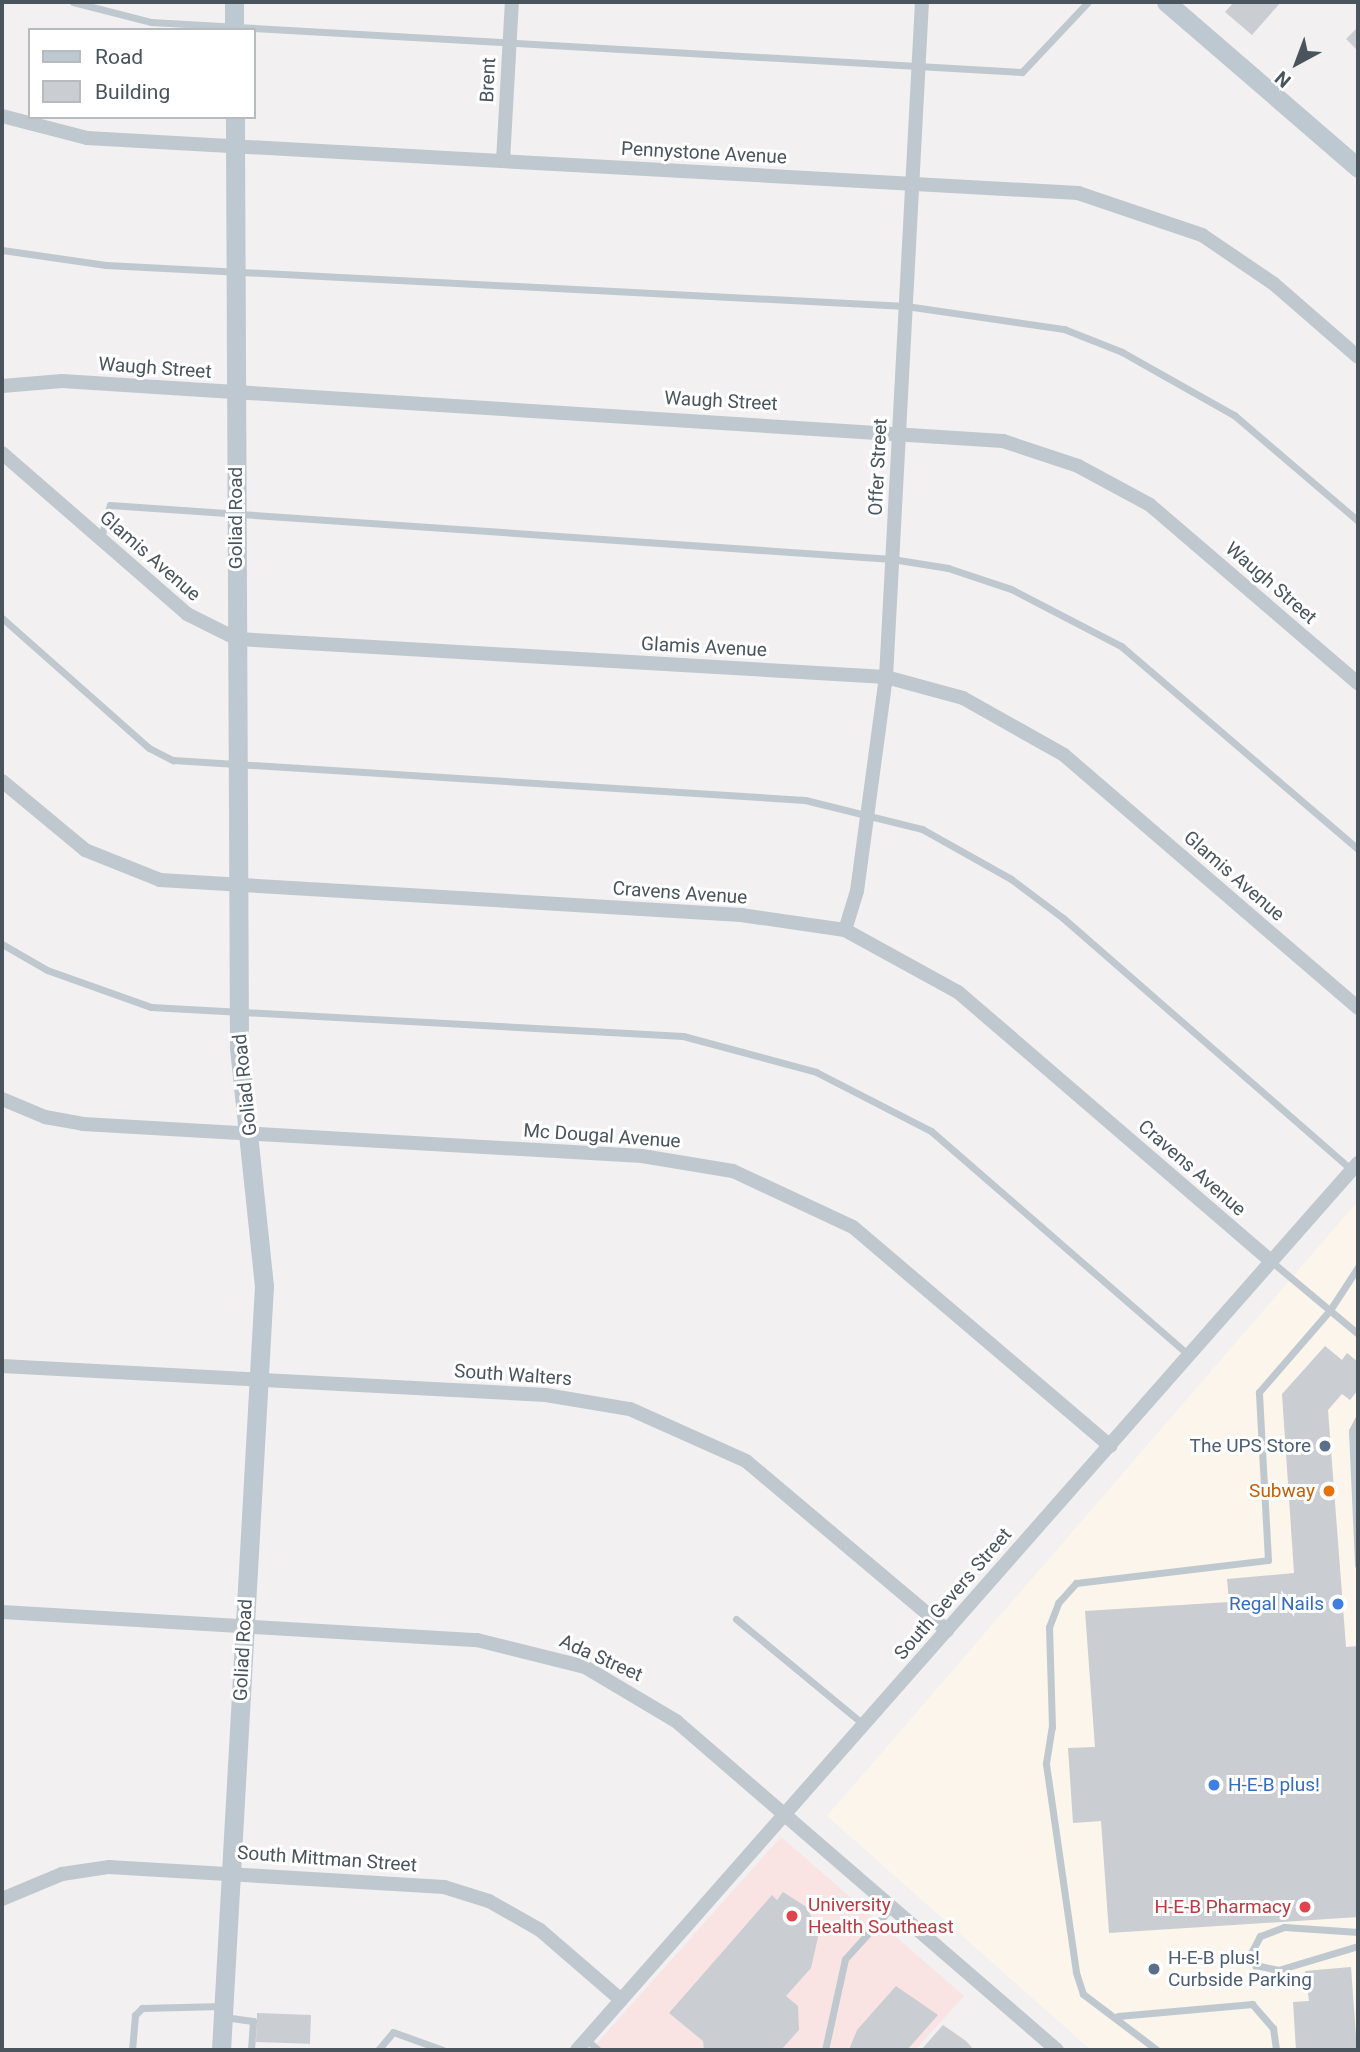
<!DOCTYPE html>
<html>
<head>
<meta charset="utf-8">
<style>
  body { margin:0 }
  #map { position:relative; width:1360px; height:2052px; overflow:hidden; background:#f2f0f0; font-family:Roboto,sans-serif }
  div>[style] { position:absolute }
  [style*='--x'] { left:calc(var(--x)*1px); top:calc(var(--y)*1px); width:calc(var(--w)*1px); rotate:calc(var(--a)*1deg) }
  .commercial>* { inset:0; background:#fbf5eb }
  .medical>* { inset:0; background:#fae3e3 }
  .building>* { inset:0; background:#cacdd2; transform-origin:0 0 }
  .service>* { height:7px; margin:-3.5px; padding:0 3.5px; transform-origin:3.5px; border-radius:3.5px; background:#bfc8ce }
  .minor>* { height:14px; margin:-7px; padding:0 7px; transform-origin:7px; border-radius:7px; background:#bfc8ce }
  .secondary>* { height:19px; margin:-9.5px; padding:0 9.5px; transform-origin:9.5px; border-radius:9.5px; background:#bdc8d0 }
  .dots>* { width:19px; height:19px; translate:-50% -50%; box-sizing:border-box; border:4px solid #fff; border-radius:50% }
  span { translate:-50% -50%; white-space:nowrap; text-align:center; line-height:1.15; -webkit-text-stroke:6px #fff; paint-order:stroke }
  .street-label { font-size:19px; color:#49545c }
  .service-label { font-size:19px; color:#4e5e75 }
  .right { translate:-100% -50%; text-align:right }
  .left { translate:0 -50%; text-align:left }
  .food-label { font-size:19px; color:#c56008 }
  .shop-label { font-size:19px; color:#366cbe }
  .health-label { font-size:19px; color:#be3a42 }
  .frame { position:absolute; inset:0; border:4px solid #49545c; pointer-events:none }
  .legend { position:absolute; left:28px; top:28px; width:228px; height:91px; box-sizing:border-box; background:#fff; border:2px solid #b6bbbe; margin:0; padding:9px 12px; list-style:none; font-size:21px; color:#49545c }
  .legend li { display:flex; align-items:center; gap:14px; height:35px }
  .legend b { width:35px; border:2px solid #b6bbbe }
  .north { position:absolute; left:1262px; top:28px; width:70px; height:70px; -webkit-text-stroke:5px #fff; paint-order:stroke; rotate:221deg; font-size:19px; font-weight:700; line-height:28px; text-align:center; color:#49545c }
  .north::after { content:''; display:block; margin:auto; width:24px; height:32px; background:#49545c; clip-path:polygon(50% 0,100% 100%,50% 72%,0 100%) }
</style>
</head>
<body>
<div id="map">
  <div class="commercial">
    <i style="clip-path:polygon(1358px 1201px,1358px 2050px,1091px 2050px,827px 1816px)"></i>
  </div>
  <div class="medical">
    <i style="clip-path:polygon(781px 1837px,964px 1996px,915px 2050px,591px 2050px)"></i>
  </div>
  <div class="building">
    <i style="clip-path:polygon(1234px 2px,1281px 2px,1252px 35px,1225px 12px)"></i>
    <i style="clip-path:polygon(1358px 27px,1358px 51px,1346px 39px)"></i>
    <i style="clip-path:polygon(1325px 1346px,1342px 1360px,1347px 1353px,1358px 1362px,1358px 1390px,1350px 1400px,1342px 1394px,1328px 1410px,1346px 1647px,1358px 1646px,1358px 1917px,1109px 1933px,1101px 1821px,1073px 1823px,1068px 1748px,1095px 1747px,1085px 1611px,1229px 1602px,1227px 1579px,1294px 1573px,1282px 1394px)"></i>
    <i style="clip-path:polygon(783px 1892px,808px 1908px,818px 1937px,811px 1968px,786px 1996px,798px 2006px,799px 2030px,781px 2050px,704px 2050px,703px 2041px,669px 2013px,772px 1895px,777px 1900px)"></i>
    <i style="clip-path:polygon(1351px 1967px,1357px 2050px,1296px 2050px,1293px 2002px,1309px 2001px,1305px 1971px)"></i>
    <i style="clip-path:polygon(896px 1986px,938px 2015px,907px 2050px,849px 2050px,857px 2030px)"></i>
    <i style="left:257px;top:2013px;width:54px;height:29px;rotate:2deg"></i>
    <i style="clip-path:polygon(943px 2025px,966px 2041px,974px 2050px,921px 2050px)"></i>
  </div>
  <div class="service">
    <i style="--x:73;--y:2;--w:81;--a:14.4"></i>
    <i style="--x:151;--y:22;--w:872;--a:3.29"></i>
    <i style="--x:1022;--y:72;--w:96;--a:-46.7"></i>
    <i style="--x:2;--y:250;--w:105;--a:8.2"></i>
    <i style="--x:106;--y:265;--w:801;--a:2.93"></i>
    <i style="--x:906;--y:306;--w:160;--a:8.3"></i>
    <i style="--x:1064;--y:329;--w:62;--a:21.6"></i>
    <i style="--x:1122;--y:352;--w:129;--a:29.4"></i>
    <i style="--x:1234;--y:415;--w:163;--a:40.5"></i>
    <i style="--x:101;--y:538;--w:34;--a:-75"></i>
    <i style="--x:110;--y:505;--w:784;--a:3.95"></i>
    <i style="--x:892;--y:559;--w:57;--a:9.1"></i>
    <i style="--x:948;--y:568;--w:66;--a:18.4"></i>
    <i style="--x:1011;--y:589;--w:124;--a:27.4"></i>
    <i style="--x:1121;--y:646;--w:312;--a:40.6"></i>
    <i style="--x:2;--y:618;--w:196;--a:41.5"></i>
    <i style="--x:149;--y:748;--w:27;--a:27"></i>
    <i style="--x:173;--y:760;--w:633;--a:3.62"></i>
    <i style="--x:805;--y:800;--w:121;--a:13.9"></i>
    <i style="--x:922;--y:829;--w:102;--a:29.3"></i>
    <i style="--x:1011;--y:879;--w:65;--a:36.9"></i>
    <i style="--x:1063;--y:918;--w:383;--a:41.1"></i>
    <i style="--x:2;--y:944;--w:52;--a:30"></i>
    <i style="--x:47;--y:970;--w:110;--a:19.6"></i>
    <i style="--x:151;--y:1007;--w:533;--a:3.12"></i>
    <i style="--x:683;--y:1036;--w:138;--a:15.1"></i>
    <i style="--x:816;--y:1072;--w:129;--a:27.2"></i>
    <i style="--x:931;--y:1131;--w:342;--a:41"></i>
    <i style="--x:1272;--y:1262;--w:112;--a:39.9"></i>
    <i style="--x:1358;--y:1419;--w:13;--a:117"></i>
    <i style="--x:1352;--y:1431;--w:134;--a:87.4"></i>
    <i style="--x:736;--y:1619;--w:165;--a:39.6"></i>
    <i style="--x:1358;--y:1932;--w:74;--a:-176.1"></i>
    <i style="--x:1284;--y:1927;--w:26;--a:159"></i>
    <i style="--x:1260;--y:1936;--w:19;--a:118"></i>
    <i style="--x:1251;--y:1953;--w:13;--a:72"></i>
    <i style="--x:1255;--y:1965;--w:24;--a:12"></i>
    <i style="--x:1278;--y:1970;--w:84;--a:-16.7"></i>
    <i style="--x:1118;--y:2016;--w:135;--a:-5.1"></i>
    <i style="--x:1252;--y:2004;--w:32;--a:49"></i>
    <i style="--x:1273;--y:2028;--w:22;--a:82"></i>
    <i style="--x:224;--y:2017;--w:29;--a:8"></i>
    <i style="--x:253;--y:2021;--w:29;--a:94"></i>
    <i style="--x:587;--y:2040;--w:15;--a:42"></i>
    <i style="--x:132;--y:2050;--w:35;--a:-85"></i>
    <i style="--x:135;--y:2015;--w:10;--a:-45"></i>
    <i style="--x:142;--y:2008;--w:80;--a:-1.4"></i>
    <i style="--x:378;--y:2050;--w:23;--a:-50"></i>
    <i style="--x:393;--y:2032;--w:53;--a:19.8"></i>
    <i style="--x:825;--y:2050;--w:93;--a:-77.6"></i>
    <i style="--x:845;--y:1959;--w:70;--a:-47.9"></i>
    <i style="--x:1157;--y:2050;--w:93;--a:-142.9"></i>
    <i style="--x:1083;--y:1994;--w:23;--a:-108"></i>
    <i style="--x:1076;--y:1972;--w:211;--a:-98.2"></i>
    <i style="--x:1046;--y:1763;--w:36;--a:-81"></i>
    <i style="--x:1052;--y:1727;--w:100;--a:-91.7"></i>
    <i style="--x:1049;--y:1627;--w:26;--a:-69"></i>
    <i style="--x:1058;--y:1603;--w:27;--a:-48"></i>
    <i style="--x:1076;--y:1583;--w:193;--a:-6.8"></i>
    <i style="--x:1268;--y:1560;--w:168;--a:-93.1"></i>
    <i style="--x:1259;--y:1392;--w:108;--a:-49.1"></i>
    <i style="--x:1330;--y:1310;--w:51;--a:-56.9"></i>
  </div>
  <div class="minor">
    <i style="--x:2;--y:116;--w:88;--a:14.5"></i>
    <i style="--x:87;--y:138;--w:993;--a:3.18"></i>
    <i style="--x:1078;--y:193;--w:131;--a:18.7"></i>
    <i style="--x:1202;--y:235;--w:87;--a:34.2"></i>
    <i style="--x:1274;--y:284;--w:111;--a:41"></i>
    <i style="--x:503;--y:161;--w:159;--a:-86.8"></i>
    <i style="--x:2;--y:386;--w:60;--a:-4.8"></i>
    <i style="--x:62;--y:381;--w:943;--a:3.65"></i>
    <i style="--x:1003;--y:441;--w:79;--a:18.4"></i>
    <i style="--x:1078;--y:466;--w:82;--a:28.4"></i>
    <i style="--x:1150;--y:505;--w:274;--a:40.6"></i>
    <i style="--x:2;--y:453;--w:245;--a:41"></i>
    <i style="--x:187;--y:614;--w:56;--a:26.6"></i>
    <i style="--x:237;--y:639;--w:650;--a:3.35"></i>
    <i style="--x:886;--y:677;--w:80;--a:15.3"></i>
    <i style="--x:963;--y:698;--w:116;--a:29.4"></i>
    <i style="--x:1064;--y:755;--w:388;--a:40.7"></i>
    <i style="--x:2;--y:781;--w:108;--a:39.7"></i>
    <i style="--x:85;--y:850;--w:81;--a:21.8"></i>
    <i style="--x:160;--y:880;--w:582;--a:3.45"></i>
    <i style="--x:741;--y:915;--w:105;--a:8.2"></i>
    <i style="--x:845;--y:930;--w:129;--a:28.8"></i>
    <i style="--x:958;--y:992;--w:414;--a:40.7"></i>
    <i style="--x:845;--y:930;--w:41;--a:-72.9"></i>
    <i style="--x:857;--y:891;--w:216;--a:-82.3"></i>
    <i style="--x:886;--y:677;--w:676;--a:-86.95"></i>
    <i style="--x:2;--y:1099;--w:47;--a:22.7"></i>
    <i style="--x:45;--y:1117;--w:39;--a:10"></i>
    <i style="--x:83;--y:1124;--w:560;--a:3.28"></i>
    <i style="--x:642;--y:1156;--w:92;--a:9.4"></i>
    <i style="--x:733;--y:1171;--w:132;--a:25"></i>
    <i style="--x:853;--y:1227;--w:338;--a:40.4"></i>
    <i style="--x:2;--y:1366;--w:545;--a:3.05"></i>
    <i style="--x:546;--y:1395;--w:85;--a:9.5"></i>
    <i style="--x:630;--y:1409;--w:127;--a:24.1"></i>
    <i style="--x:746;--y:1461;--w:263;--a:40.1"></i>
    <i style="--x:2;--y:1612;--w:476;--a:3.4"></i>
    <i style="--x:477;--y:1640;--w:111;--a:14"></i>
    <i style="--x:585;--y:1667;--w:106;--a:30.7"></i>
    <i style="--x:676;--y:1721;--w:503;--a:40.81"></i>
    <i style="--x:2;--y:1899;--w:65;--a:-22.6"></i>
    <i style="--x:62;--y:1874;--w:48;--a:-8.5"></i>
    <i style="--x:109;--y:1867;--w:336;--a:3.4"></i>
    <i style="--x:444;--y:1887;--w:47;--a:17.3"></i>
    <i style="--x:489;--y:1901;--w:59;--a:29.6"></i>
    <i style="--x:540;--y:1930;--w:107;--a:40.8"></i>
    <i style="--x:577;--y:2050;--w:1182;--a:-48.64"></i>
  </div>
  <div class="secondary">
    <i style="--x:234;--y:2;--w:28;--a:90"></i>
    <i style="--x:1166;--y:2;--w:254;--a:40.8"></i>
    <i style="--x:221;--y:2050;--w:765;--a:-86.78"></i>
    <i style="--x:264;--y:1286;--w:240;--a:-96"></i>
    <i style="--x:239;--y:1047;--w:930;--a:-90.25"></i>
  </div>
  <div class="dots">
    <i style="left:1325px;top:1446px;background:#5c6f8a"></i>
    <i style="left:1329px;top:1491px;background:#e8710a"></i>
    <i style="left:1338px;top:1604px;background:#3f7fe0"></i>
    <i style="left:1214px;top:1785px;background:#3f7fe0"></i>
    <i style="left:1305px;top:1907px;background:#e0444e"></i>
    <i style="left:792px;top:1916px;background:#e0444e"></i>
    <i style="left:1154px;top:1969px;background:#5c6f8a"></i>
  </div>
  <div class="street-label">
    <span style="left:488px;top:80px;rotate:-87deg">Brent</span>
    <span style="left:704px;top:153px;rotate:3deg">Pennystone Avenue</span>
    <span style="left:155px;top:368px;rotate:4deg">Waugh Street</span>
    <span style="left:721px;top:401px;rotate:3deg">Waugh Street</span>
    <span style="left:878px;top:467px;rotate:-87deg">Offer Street</span>
    <span style="left:236px;top:518px;rotate:-90deg">Goliad Road</span>
    <span style="left:150px;top:556px;rotate:41deg">Glamis Avenue</span>
    <span style="left:1271px;top:583px;rotate:41deg">Waugh Street</span>
    <span style="left:704px;top:647px;rotate:3deg">Glamis Avenue</span>
    <span style="left:1234px;top:876px;rotate:41deg">Glamis Avenue</span>
    <span style="left:680px;top:893px;rotate:4deg">Cravens Avenue</span>
    <span style="left:245px;top:1085px;rotate:-96deg">Goliad Road</span>
    <span style="left:602px;top:1136px;rotate:4deg">Mc Dougal Avenue</span>
    <span style="left:1192px;top:1168px;rotate:41deg">Cravens Avenue</span>
    <span style="left:513px;top:1375px;rotate:4deg">South Walters</span>
    <span style="left:953px;top:1594px;rotate:-49deg">South Gevers Street</span>
    <span style="left:243px;top:1650px;rotate:-87deg">Goliad Road</span>
    <span style="left:601px;top:1658px;rotate:24deg">Ada Street</span>
    <span style="left:327px;top:1859px;rotate:4deg">South Mittman Street</span>
  </div>
  <div class="service-label">
    <span class="right" style="left:1311px;top:1446px">The UPS Store</span>
    <span class="left" style="left:1168px;top:1969px">H-E-B plus!<br>Curbside Parking</span>
  </div>
  <div class="food-label">
    <span class="right" style="left:1315px;top:1491px">Subway</span>
  </div>
  <div class="shop-label">
    <span class="right" style="left:1324px;top:1604px">Regal Nails</span>
    <span class="left" style="left:1228px;top:1785px">H-E-B plus!</span>
  </div>
  <div class="health-label">
    <span class="left" style="left:808px;top:1916px">University<br>Health Southeast</span>
    <span class="right" style="left:1291px;top:1907px">H-E-B Pharmacy</span>
  </div>
  <div class="frame"></div>
  <ul class="legend">
  <li><b style="height:9px;background:#bdc8d0"></b>Road</li>
  <li><b style="height:19px;background:#cacdd2"></b>Building</li>
  </ul>
  <div class="north">N</div>
</div>
</body>
</html>
